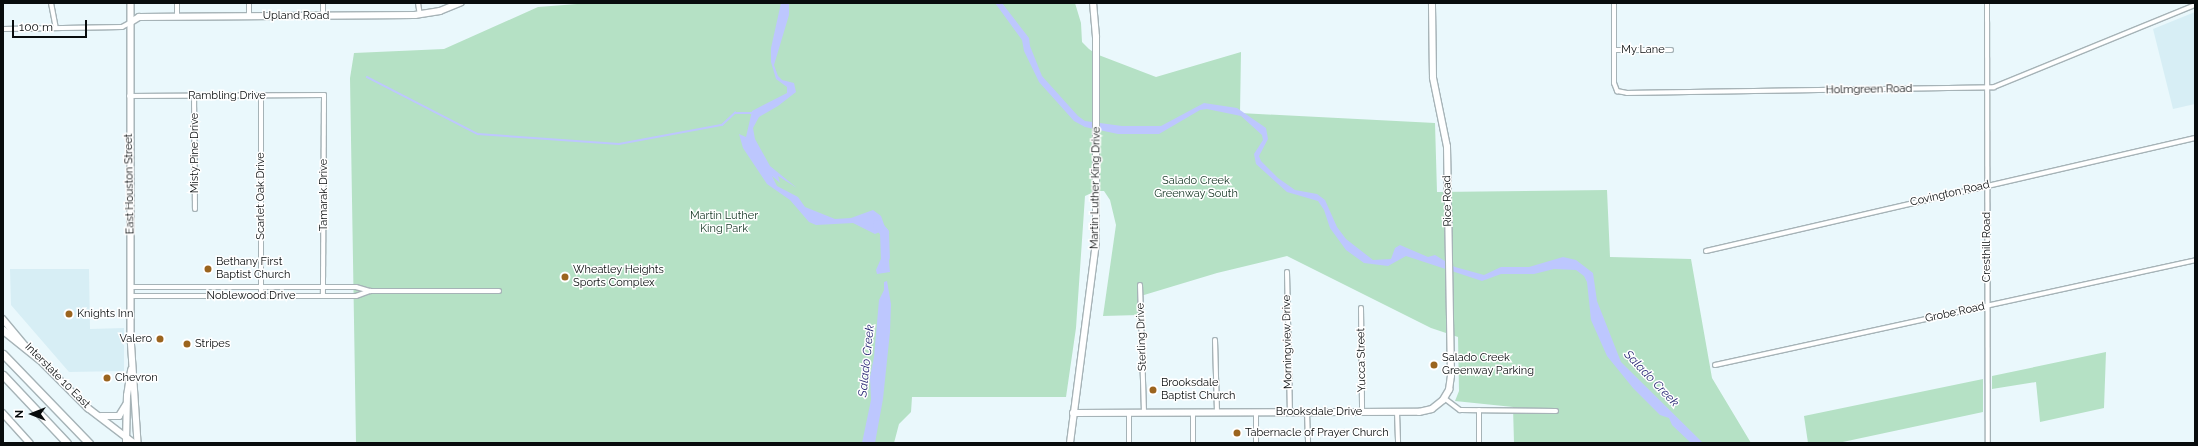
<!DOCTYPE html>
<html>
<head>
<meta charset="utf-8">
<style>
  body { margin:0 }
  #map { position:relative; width:2198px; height:446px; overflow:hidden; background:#eaf8fc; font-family:Raleway,sans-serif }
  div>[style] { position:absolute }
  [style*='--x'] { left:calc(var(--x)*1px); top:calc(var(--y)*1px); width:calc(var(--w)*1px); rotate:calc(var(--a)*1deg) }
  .built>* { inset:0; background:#d7eef5 }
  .green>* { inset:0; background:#b5e1c5 }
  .water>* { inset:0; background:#bdc7fe }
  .stream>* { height:1.5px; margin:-0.75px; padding:0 0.75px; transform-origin:0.75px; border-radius:0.75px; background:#bdc7fe }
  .river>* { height:9px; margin:-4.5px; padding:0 4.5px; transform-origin:4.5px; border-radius:4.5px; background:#bdc7fe }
  .roads { filter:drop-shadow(1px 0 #a6b3b7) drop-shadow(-1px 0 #a6b3b7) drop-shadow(0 1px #a6b3b7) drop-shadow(0 -1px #a6b3b7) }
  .street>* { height:4px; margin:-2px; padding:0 2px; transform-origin:2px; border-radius:2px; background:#fff }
  .secondary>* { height:5.5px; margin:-2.75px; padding:0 2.75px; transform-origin:2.75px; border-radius:2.75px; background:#fff }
  .highway>* { height:7px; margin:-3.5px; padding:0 3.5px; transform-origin:3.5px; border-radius:3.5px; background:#fff }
  .dots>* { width:11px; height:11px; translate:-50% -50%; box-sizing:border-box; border:2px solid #fff; border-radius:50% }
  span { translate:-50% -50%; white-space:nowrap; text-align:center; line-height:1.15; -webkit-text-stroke:3px #fff; paint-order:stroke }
  .street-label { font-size:11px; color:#080c0d }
  .park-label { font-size:11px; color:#133422 }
  .poi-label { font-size:11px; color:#080c0d }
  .left { translate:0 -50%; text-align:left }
  .right { translate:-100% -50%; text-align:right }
  .water-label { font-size:12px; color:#272773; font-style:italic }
  .frame { position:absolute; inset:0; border:4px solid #080c0d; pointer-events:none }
  .north { position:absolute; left:12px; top:394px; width:40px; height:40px; -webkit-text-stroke:3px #fff; paint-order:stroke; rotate:270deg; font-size:11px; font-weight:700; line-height:16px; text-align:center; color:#080c0d }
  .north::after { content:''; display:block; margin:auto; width:14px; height:18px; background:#080c0d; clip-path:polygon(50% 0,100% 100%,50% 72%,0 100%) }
  .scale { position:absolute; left:12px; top:20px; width:75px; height:18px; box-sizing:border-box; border:2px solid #080c0d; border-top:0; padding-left:5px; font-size:12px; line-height:14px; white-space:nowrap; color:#080c0d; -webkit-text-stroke:3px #fff; paint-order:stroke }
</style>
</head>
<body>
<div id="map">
  <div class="built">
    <i style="clip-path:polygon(2195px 12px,2195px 104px,2173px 109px,2153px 29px)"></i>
    <i style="clip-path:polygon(10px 269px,89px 269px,90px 329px,124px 328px,124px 371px,69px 372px,11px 305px)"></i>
  </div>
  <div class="green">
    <i style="clip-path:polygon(590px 3px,1075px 3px,1081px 23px,1082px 42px,1089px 49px,1096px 54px,1156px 77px,1241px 52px,1240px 113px,1435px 123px,1437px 192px,1607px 190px,1610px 257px,1691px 259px,1712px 378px,1751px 443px,1514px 443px,1513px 407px,1455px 401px,1459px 391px,1458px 337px,1431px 328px,1287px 256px,1217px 273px,1144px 295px,1137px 295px,1139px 315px,1103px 316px,1116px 225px,1110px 200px,1104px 191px,1096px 191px,1085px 196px,1076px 328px,1066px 397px,912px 397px,911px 412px,899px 424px,894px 443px,356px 443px,350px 78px,354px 53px,444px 49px,538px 7px)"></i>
    <i style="clip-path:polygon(2106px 352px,2104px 408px,2040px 422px,2036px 382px,1992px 389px,1992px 376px)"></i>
    <i style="clip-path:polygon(1983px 379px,1983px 412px,1838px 443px,1808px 443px,1804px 416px)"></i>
  </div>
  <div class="water">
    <i style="clip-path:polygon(781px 3px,789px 3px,789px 15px,774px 65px,778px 76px,782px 80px,794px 83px,796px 92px,778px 106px,759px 117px,753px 128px,755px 139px,770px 166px,797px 188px,778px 176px,780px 183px,772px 176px,777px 186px,798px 197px,805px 207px,835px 219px,851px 218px,873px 210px,881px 216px,886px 230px,890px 272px,877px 274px,876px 270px,883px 254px,885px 240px,882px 231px,875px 234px,853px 223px,816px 225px,809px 222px,790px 200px,767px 184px,743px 148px,739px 134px,746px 137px,752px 111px,787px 93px,787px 87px,776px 79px,771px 62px,771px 48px)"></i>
    <i style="clip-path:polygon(995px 3px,1002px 3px,1029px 38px,1030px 46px,1042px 76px,1078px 116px,1085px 121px,1122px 126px,1161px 126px,1204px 103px,1237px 108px,1266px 128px,1268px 139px,1259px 156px,1261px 161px,1278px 178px,1295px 190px,1317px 194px,1325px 200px,1337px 227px,1346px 239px,1373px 260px,1391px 259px,1395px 248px,1400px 245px,1428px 257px,1435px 255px,1455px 267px,1484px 275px,1501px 267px,1529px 267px,1563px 257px,1576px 260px,1593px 273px,1597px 301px,1621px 362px,1703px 443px,1691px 443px,1672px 425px,1669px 418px,1660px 415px,1633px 388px,1607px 356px,1591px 320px,1587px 282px,1584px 276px,1576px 270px,1554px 269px,1534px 274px,1501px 274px,1482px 281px,1406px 256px,1388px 266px,1364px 263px,1346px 250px,1330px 228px,1324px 210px,1318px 201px,1287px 192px,1256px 164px,1254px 154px,1263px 140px,1262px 135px,1241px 116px,1207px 109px,1200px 110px,1159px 134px,1118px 134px,1085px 127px,1074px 121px,1039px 82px,1024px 51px,1022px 40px)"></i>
    <i style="clip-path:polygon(887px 281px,891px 304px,890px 332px,883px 399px,875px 443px,862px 443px,871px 400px,870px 377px,874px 357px,879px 300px,884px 290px,884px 282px)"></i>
  </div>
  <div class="stream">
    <i style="--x:367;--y:77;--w:125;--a:27.2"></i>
    <i style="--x:478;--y:134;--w:141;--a:4.1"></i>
    <i style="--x:619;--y:144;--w:105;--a:-10.5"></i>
    <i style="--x:722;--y:125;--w:18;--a:-43"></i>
    <i style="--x:735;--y:113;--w:18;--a:0"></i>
  </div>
  <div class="river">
    <i style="--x:877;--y:224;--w:11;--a:49"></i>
    <i style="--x:884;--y:232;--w:25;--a:88"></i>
  </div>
  <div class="roads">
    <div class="street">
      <i style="--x:51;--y:3;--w:25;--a:79"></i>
      <i style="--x:177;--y:3;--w:13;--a:90"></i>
      <i style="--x:249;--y:3;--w:13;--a:90"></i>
      <i style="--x:323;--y:3;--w:13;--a:90"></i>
      <i style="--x:418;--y:3;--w:12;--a:81"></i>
      <i style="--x:1614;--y:3;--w:80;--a:90"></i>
      <i style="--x:1614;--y:83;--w:9;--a:69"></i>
      <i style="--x:1617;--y:91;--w:10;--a:11"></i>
      <i style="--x:1627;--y:93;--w:367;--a:-0.9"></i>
      <i style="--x:1994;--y:87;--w:217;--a:-22.2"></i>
      <i style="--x:1987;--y:3;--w:440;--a:89.9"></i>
      <i style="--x:3;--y:29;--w:119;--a:-1"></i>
      <i style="--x:122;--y:27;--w:10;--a:-29"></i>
      <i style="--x:1614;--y:50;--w:57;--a:0"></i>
      <i style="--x:129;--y:96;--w:195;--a:-0.3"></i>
      <i style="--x:324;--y:95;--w:200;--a:90.3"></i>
      <i style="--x:194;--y:96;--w:113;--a:89.5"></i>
      <i style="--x:261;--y:96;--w:200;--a:90"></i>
      <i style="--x:1706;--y:251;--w:502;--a:-13.01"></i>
      <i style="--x:1287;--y:272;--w:141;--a:88.8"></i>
      <i style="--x:1140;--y:285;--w:128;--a:88.2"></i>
      <i style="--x:131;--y:287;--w:225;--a:0"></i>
      <i style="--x:356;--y:287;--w:15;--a:16"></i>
      <i style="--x:131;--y:296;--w:225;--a:0"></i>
      <i style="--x:356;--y:296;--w:15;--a:-20"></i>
      <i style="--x:370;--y:291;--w:129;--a:0"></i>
      <i style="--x:1361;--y:308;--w:104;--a:89.4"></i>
      <i style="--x:1215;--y:340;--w:73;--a:88.4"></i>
      <i style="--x:1715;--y:365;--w:491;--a:-12.3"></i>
      <i style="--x:1444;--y:398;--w:20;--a:37"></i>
      <i style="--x:1460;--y:410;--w:96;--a:0.6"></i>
      <i style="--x:1479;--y:410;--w:33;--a:90"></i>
      <i style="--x:1256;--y:412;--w:31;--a:90"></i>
      <i style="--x:1307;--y:412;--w:31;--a:88"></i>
      <i style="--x:1397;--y:412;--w:31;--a:88"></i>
      <i style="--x:1129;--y:413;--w:30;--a:90"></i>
      <i style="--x:1193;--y:413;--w:30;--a:90"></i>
    </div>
    <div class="secondary">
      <i style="--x:131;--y:3;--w:334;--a:90"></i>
      <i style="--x:131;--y:337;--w:106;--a:86.2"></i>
      <i style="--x:131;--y:22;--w:9;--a:-32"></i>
      <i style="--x:139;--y:17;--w:276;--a:-0.4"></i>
      <i style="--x:415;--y:15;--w:25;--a:-9"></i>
      <i style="--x:440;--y:11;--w:22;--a:-22"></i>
      <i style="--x:3;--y:319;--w:34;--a:50"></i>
      <i style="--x:36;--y:356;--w:74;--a:45"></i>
      <i style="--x:88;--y:408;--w:58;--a:37.3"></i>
      <i style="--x:3;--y:413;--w:40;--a:48"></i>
      <i style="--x:1073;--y:413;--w:346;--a:-0.2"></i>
      <i style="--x:1419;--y:412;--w:13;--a:-13"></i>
      <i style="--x:1432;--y:409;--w:14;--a:-39"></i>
      <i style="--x:1443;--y:400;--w:12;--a:-59"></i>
      <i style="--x:1449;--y:390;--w:14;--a:-82"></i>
      <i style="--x:1451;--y:376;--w:229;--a:-91"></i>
      <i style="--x:1447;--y:147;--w:70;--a:-101.5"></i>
      <i style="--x:1433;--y:78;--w:75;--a:-90.8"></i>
      <i style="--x:101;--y:416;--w:18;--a:0"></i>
      <i style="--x:119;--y:416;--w:13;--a:-58"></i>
      <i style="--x:126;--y:443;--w:47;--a:-88.8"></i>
      <i style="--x:127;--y:396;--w:26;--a:-81"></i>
      <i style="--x:1070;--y:443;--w:201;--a:-82.6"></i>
      <i style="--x:1096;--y:244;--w:207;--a:-90"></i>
      <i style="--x:1096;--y:37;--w:34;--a:-95"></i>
    </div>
    <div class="highway">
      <i style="--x:3;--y:330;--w:46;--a:38.9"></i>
      <i style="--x:3;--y:354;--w:124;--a:46"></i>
      <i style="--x:3;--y:375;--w:93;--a:46.7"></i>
    </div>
  </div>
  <div class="dots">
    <i style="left:208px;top:269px;background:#9b641e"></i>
    <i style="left:565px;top:277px;background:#9b641e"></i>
    <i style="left:69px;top:314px;background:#9b641e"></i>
    <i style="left:160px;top:339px;background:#9b641e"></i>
    <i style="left:187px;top:344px;background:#9b641e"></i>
    <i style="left:1434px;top:365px;background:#9b641e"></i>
    <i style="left:107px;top:378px;background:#9b641e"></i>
    <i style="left:1153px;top:390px;background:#9b641e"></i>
    <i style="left:1237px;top:433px;background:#9b641e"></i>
  </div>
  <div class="street-label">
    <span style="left:296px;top:16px">Upland Road</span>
    <span style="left:1643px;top:50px">My Lane</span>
    <span style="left:1869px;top:90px;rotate:-1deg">Holmgreen Road</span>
    <span style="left:227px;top:96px">Rambling Drive</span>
    <span style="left:195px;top:153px;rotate:-90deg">Misty Pine Drive</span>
    <span style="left:130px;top:184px;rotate:-91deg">East Houston Street</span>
    <span style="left:1096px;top:188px;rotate:-89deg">Martin Luther King Drive</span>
    <span style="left:1950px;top:194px;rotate:-13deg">Covington Road</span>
    <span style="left:324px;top:195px;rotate:-90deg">Tamarak Drive</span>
    <span style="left:261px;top:196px;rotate:-90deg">Scarlet Oak Drive</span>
    <span style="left:1448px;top:201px;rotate:-91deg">Rice Road</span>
    <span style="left:1987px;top:247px;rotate:-90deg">Cresthill Road</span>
    <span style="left:251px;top:296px">Noblewood Drive</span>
    <span style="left:1955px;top:313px;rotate:-12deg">Grobe Road</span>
    <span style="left:1142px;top:337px;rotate:-92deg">Sterling Drive</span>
    <span style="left:1288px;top:342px;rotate:-91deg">Morningview Drive</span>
    <span style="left:1362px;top:360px;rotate:-91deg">Yucca Street</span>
    <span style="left:57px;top:376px;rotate:45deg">Interstate 10 East</span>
    <span style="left:1319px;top:412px">Brooksdale Drive</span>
  </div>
  <div class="park-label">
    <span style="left:1196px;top:188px">Salado Creek<br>Greenway South</span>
    <span style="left:724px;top:223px">Martin Luther<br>King Park</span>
  </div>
  <div class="poi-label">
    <span class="left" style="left:216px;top:269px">Bethany First<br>Baptist Church</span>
    <span class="left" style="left:573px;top:277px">Wheatley Heights<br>Sports Complex</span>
    <span class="left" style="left:77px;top:314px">Knights Inn</span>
    <span class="right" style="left:152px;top:339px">Valero</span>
    <span class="left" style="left:195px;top:344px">Stripes</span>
    <span class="left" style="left:1442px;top:365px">Salado Creek<br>Greenway Parking</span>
    <span class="left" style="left:115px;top:378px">Chevron</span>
    <span class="left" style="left:1161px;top:390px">Brooksdale<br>Baptist Church</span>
    <span class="left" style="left:1245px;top:433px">Tabernacle of Prayer Church</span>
  </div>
  <div class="water-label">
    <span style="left:867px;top:361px;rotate:-84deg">Salado Creek</span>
    <span style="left:1651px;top:379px;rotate:46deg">Salado Creek</span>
  </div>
  <div class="frame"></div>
  <div class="north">N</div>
  <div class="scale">100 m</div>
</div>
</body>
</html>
